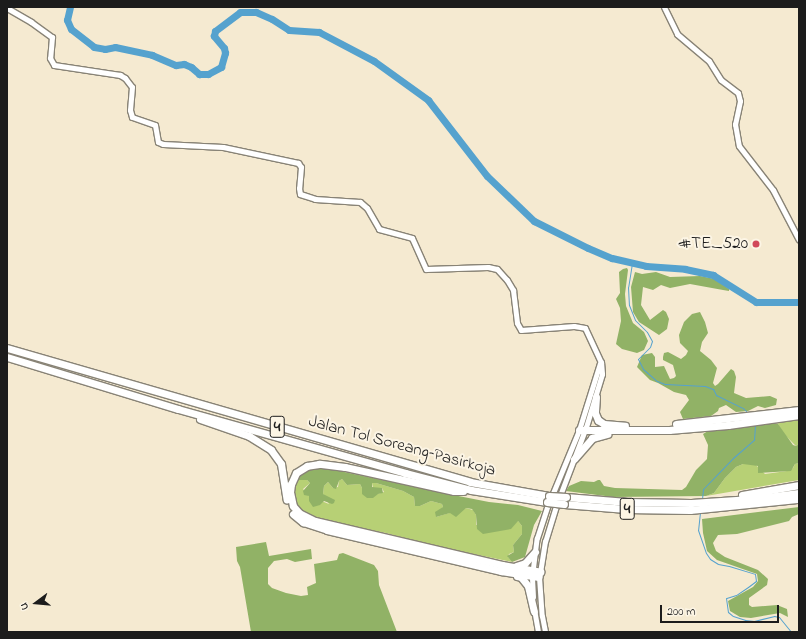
<!DOCTYPE html>
<html>
<head>
<meta charset="utf-8">
<style>
  body { margin:0 }
  #map { position:relative; width:806px; height:639px; overflow:hidden; background:#f5ead1; font-family:"Indie Flower",sans-serif }
  div>[style] { position:absolute }
  [style*='--x'] { left:calc(var(--x)*1px); top:calc(var(--y)*1px); width:calc(var(--w)*1px); rotate:calc(var(--a)*1deg) }
  .green>* { inset:0; background:#b7d075 }
  .forest>* { inset:0; background:#91b266 }
  .stream>* { height:1px; margin:-0.5px; padding:0 0.5px; transform-origin:0.5px; border-radius:0.5px; background:#55a2ce }
  .river>* { height:7px; margin:-3.5px; padding:0 3.5px; transform-origin:3.5px; border-radius:3.5px; background:#55a2ce }
  .roads { filter:drop-shadow(1px 0 #888376) drop-shadow(-1px 0 #888376) drop-shadow(0 1px #888376) drop-shadow(0 -1px #888376) }
  .minor>* { height:5px; margin:-2.5px; padding:0 2.5px; transform-origin:2.5px; border-radius:2.5px; background:#fff }
  .highway>* { height:7px; margin:-3.5px; padding:0 3.5px; transform-origin:3.5px; border-radius:3.5px; background:#fff }
  .bridges { filter:drop-shadow(1px 0 #888376) drop-shadow(-1px 0 #888376) drop-shadow(0 1px #888376) drop-shadow(0 -1px #888376) }
  .highway-bridge>* { height:7px; margin:-3.5px; padding:0 3.5px; transform-origin:3.5px; border-radius:3.5px; background:#fff }
  .dots>* { width:11px; height:11px; translate:-50% -50%; box-sizing:border-box; border:2px solid #fcf5e5; border-radius:50% }
  span { translate:-50% -50%; white-space:nowrap; text-align:center; line-height:1.15; -webkit-text-stroke:4px #fcf5e5; paint-order:stroke }
  .shield-label span { padding:1px 3px; background:#fcf5e5; border:1px solid; border-radius:3px; -webkit-text-stroke-width:0 }
  .shield-label { font-size:16px; color:#1c1c1c; font-weight:700 }
  .poi-label { font-size:17px; color:#1c1c1c }
  .right { translate:-100% -50%; text-align:right }
  .street-label { font-size:17px; color:#1c1c1c }
  .frame { position:absolute; inset:0; border:8px solid #1c1c1c; pointer-events:none }
  .north { position:absolute; left:16px; top:583px; width:40px; height:40px; -webkit-text-stroke:3px #fcf5e5; paint-order:stroke; rotate:254deg; font-size:11px; font-weight:700; line-height:16px; text-align:center; color:#1c1c1c }
  .north::after { content:''; display:block; margin:auto; width:14px; height:18px; background:#1c1c1c; clip-path:polygon(50% 0,100% 100%,50% 72%,0 100%) }
  .scale { position:absolute; left:660px; top:605px; width:119px; height:18px; box-sizing:border-box; border:2px solid #1c1c1c; border-top:0; padding-left:5px; font-size:12px; line-height:14px; white-space:nowrap; color:#1c1c1c; -webkit-text-stroke:3px #fcf5e5; paint-order:stroke }
</style>
</head>
<body>
<div id="map">
  <div class="green">
    <i style="clip-path:polygon(799px 419px,799px 444px,796px 446px,781px 431px,778px 424px,775px 424px)"></i>
    <i style="clip-path:polygon(799px 463px,799px 480px,706px 496px,714px 493px,725px 478px,736px 467px,743px 464px,755px 464px,765px 474px,787px 471px,793px 468px,795px 464px)"></i>
    <i style="clip-path:polygon(342px 479px,347px 485px,360px 484px,362px 488px,362px 494px,378px 494px,384px 492px,382px 488px,373px 488px,372px 483px,376px 483px,403px 491px,414px 497px,415px 506px,420px 506px,431px 501px,442px 504px,443px 507px,436px 517px,466px 508px,473px 510px,476px 515px,476px 525px,518px 521px,522px 526px,522px 534px,513px 545px,514px 552px,509px 554px,508px 557px,512px 562px,434px 546px,386px 533px,313px 519px,297px 506px,294px 495px,296px 480px,307px 480px,310px 483px,303px 489px,309px 496px,329px 504px,323px 494px,324px 486px,328px 482px,333px 488px,338px 487px,339px 481px)"></i>
  </div>
  <div class="forest">
    <i style="clip-path:polygon(627px 268px,628px 270px,625px 294px,626px 306px,633px 323px,644px 332px,648px 341px,644px 350px,637px 353px,622px 349px,616px 344px,621px 321px,620px 308px,616px 299px,620px 293px,619px 272px,623px 269px)"></i>
    <i style="clip-path:polygon(635px 272px,642px 274px,656px 272px,670px 277px,700px 276px,715px 279px,729px 289px,729px 291px,723px 290px,690px 284px,670px 288px,661px 285px,653px 290px,643px 287px,641px 305px,650px 320px,663px 310px,666px 312px,669px 319px,667px 329px,659px 335px,639px 322px,633px 312px,631px 287px)"></i>
    <i style="clip-path:polygon(700px 312px,705px 322px,708px 333px,702px 342px,700px 351px,711px 360px,717px 368px,713px 383px,715px 386px,718px 384px,731px 369px,734px 371px,736px 377px,734px 393px,746px 398px,770px 396px,777px 399px,776px 405px,765px 408px,758px 406px,748px 411px,736px 412px,726px 405px,719px 408px,718px 411px,711px 416px,683px 419px,680px 412px,689px 400px,686px 395px,674px 392px,658px 383px,650px 380px,637px 367px,642px 355px,652px 353px,655px 357px,655px 367px,664px 366px,670px 379px,674px 378px,676px 376px,673px 365px,663px 360px,663px 357px,664px 353px,668px 352px,681px 359px,686px 355px,688px 351px,680px 343px,679px 335px,684px 322px,692px 314px)"></i>
    <i style="clip-path:polygon(767px 424px,778px 424px,793px 445px,796px 446px,799px 444px,799px 463px,795px 464px,791px 471px,758px 473px,758px 466px,743px 464px,736px 467px,725px 478px,714px 493px,706px 496px,613px 497px,566px 491px,569px 486px,581px 481px,594px 482px,598px 480px,600px 480px,604px 486px,615px 488px,682px 490px,686px 487px,696px 470px,707px 459px,708px 445px,703px 434px,708px 431px)"></i>
    <i style="clip-path:polygon(321px 467px,438px 492px,489px 502px,518px 505px,542px 511px,534px 525px,525px 557px,512px 562px,507px 556px,514px 552px,513px 545px,522px 534px,522px 526px,518px 521px,511px 529px,483px 534px,477px 529px,476px 515px,472px 509px,466px 508px,456px 517px,450px 513px,436px 517px,435px 512px,443px 507px,442px 504px,431px 501px,420px 506px,415px 506px,414px 497px,403px 491px,376px 483px,372px 483px,372px 487px,382px 488px,383px 493px,378px 494px,373px 498px,367px 498px,362px 494px,362px 488px,360px 484px,347px 485px,342px 479px,339px 481px,336px 489px,333px 488px,328px 482px,324px 486px,323px 494px,335px 500px,334px 503px,332px 504px,324px 501px,320px 505px,313px 507px,309px 501px,309px 496px,304px 495px,303px 491px,310px 483px,307px 480px,296px 480px,307px 470px)"></i>
    <i style="clip-path:polygon(799px 507px,799px 514px,792px 517px,789px 521px,737px 534px,718px 535px,713px 543px,716px 551px,725px 557px,758px 570px,768px 579px,767px 585px,749px 598px,749px 605px,752px 607px,777px 605px,787px 609px,788px 617px,780px 613px,751px 618px,740px 617px,730px 611px,728px 601px,753px 587px,758px 581px,757px 574px,717px 560px,707px 551px,703px 533px,702px 519px)"></i>
    <i style="clip-path:polygon(266px 542px,269px 556px,311px 549px,312px 559px,295px 562px,287px 559px,274px 561px,268px 568px,268px 584px,272px 588px,286px 593px,301px 596px,308px 595px,307px 587px,316px 583px,314px 564px,337px 560px,339px 554px,343px 553px,374px 565px,378px 571px,379px 585px,397px 632px,251px 632px,240px 567px,237px 561px,236px 547px)"></i>
  </div>
  <div class="stream">
    <i style="--x:632;--y:263;--w:24;--a:99"></i>
    <i style="--x:628;--y:287;--w:18;--a:87"></i>
    <i style="--x:629;--y:305;--w:16;--a:68"></i>
    <i style="--x:635;--y:320;--w:17;--a:45"></i>
    <i style="--x:647;--y:332;--w:10;--a:61"></i>
    <i style="--x:652;--y:341;--w:6;--a:108"></i>
    <i style="--x:650;--y:347;--w:17;--a:135"></i>
    <i style="--x:638;--y:359;--w:11;--a:63"></i>
    <i style="--x:643;--y:369;--w:18;--a:41"></i>
    <i style="--x:657;--y:381;--w:9;--a:21"></i>
    <i style="--x:665;--y:384;--w:40;--a:2.9"></i>
    <i style="--x:705;--y:386;--w:9;--a:21"></i>
    <i style="--x:713;--y:389;--w:7;--a:63"></i>
    <i style="--x:716;--y:395;--w:30;--a:26"></i>
    <i style="--x:743;--y:408;--w:6;--a:45"></i>
    <i style="--x:702;--y:499;--w:10;--a:-84"></i>
    <i style="--x:703;--y:489;--w:43;--a:-45.9"></i>
    <i style="--x:733;--y:458;--w:28;--a:-41"></i>
    <i style="--x:754;--y:440;--w:15;--a:-86"></i>
    <i style="--x:700;--y:512;--w:18;--a:96"></i>
    <i style="--x:698;--y:530;--w:24;--a:71"></i>
    <i style="--x:706;--y:553;--w:7;--a:56"></i>
    <i style="--x:710;--y:559;--w:9;--a:32"></i>
    <i style="--x:718;--y:564;--w:11;--a:10"></i>
    <i style="--x:729;--y:566;--w:27;--a:17"></i>
    <i style="--x:755;--y:574;--w:7;--a:82"></i>
    <i style="--x:756;--y:581;--w:10;--a:143"></i>
    <i style="--x:748;--y:587;--w:14;--a:146"></i>
    <i style="--x:736;--y:595;--w:10;--a:163"></i>
    <i style="--x:726;--y:598;--w:14;--a:82"></i>
    <i style="--x:728;--y:612;--w:6;--a:39"></i>
    <i style="--x:733;--y:616;--w:13;--a:18"></i>
    <i style="--x:745;--y:620;--w:9;--a:6"></i>
    <i style="--x:754;--y:621;--w:21;--a:-14"></i>
    <i style="--x:774;--y:616;--w:5;--a:11"></i>
    <i style="--x:779;--y:617;--w:19;--a:51"></i>
  </div>
  <div class="river">
    <i style="--x:70;--y:7;--w:13;--a:103"></i>
    <i style="--x:67;--y:20;--w:10;--a:66"></i>
    <i style="--x:71;--y:29;--w:29;--a:38"></i>
    <i style="--x:94;--y:47;--w:11;--a:10"></i>
    <i style="--x:105;--y:49;--w:10;--a:-11"></i>
    <i style="--x:115;--y:47;--w:38;--a:12"></i>
    <i style="--x:152;--y:55;--w:26;--a:23"></i>
    <i style="--x:176;--y:65;--w:8;--a:-7"></i>
    <i style="--x:184;--y:64;--w:8;--a:23"></i>
    <i style="--x:191;--y:67;--w:11;--a:41"></i>
    <i style="--x:199;--y:74;--w:9;--a:0"></i>
    <i style="--x:208;--y:74;--w:15;--a:-28"></i>
    <i style="--x:221;--y:67;--w:15;--a:-74"></i>
    <i style="--x:225;--y:53;--w:5;--a:-101"></i>
    <i style="--x:224;--y:48;--w:16;--a:-130"></i>
    <i style="--x:214;--y:36;--w:5;--a:-79"></i>
    <i style="--x:215;--y:31;--w:31;--a:-37"></i>
    <i style="--x:240;--y:12;--w:16;--a:0"></i>
    <i style="--x:256;--y:12;--w:17;--a:24"></i>
    <i style="--x:272;--y:19;--w:20;--a:33"></i>
    <i style="--x:289;--y:30;--w:30;--a:4"></i>
    <i style="--x:319;--y:32;--w:62;--a:27.8"></i>
    <i style="--x:374;--y:61;--w:67;--a:35.8"></i>
    <i style="--x:428;--y:100;--w:96;--a:52.2"></i>
    <i style="--x:487;--y:176;--w:65;--a:43.8"></i>
    <i style="--x:534;--y:221;--w:60;--a:26.6"></i>
    <i style="--x:588;--y:248;--w:26;--a:23"></i>
    <i style="--x:612;--y:258;--w:35;--a:13"></i>
    <i style="--x:646;--y:266;--w:39;--a:4"></i>
    <i style="--x:685;--y:269;--w:29;--a:12"></i>
    <i style="--x:713;--y:275;--w:51;--a:32.1"></i>
    <i style="--x:756;--y:302;--w:43;--a:0"></i>
  </div>
  <div class="roads">
    <div class="minor">
      <i style="--x:664;--y:7;--w:30;--a:64"></i>
      <i style="--x:677;--y:34;--w:42;--a:40.2"></i>
      <i style="--x:709;--y:61;--w:22;--a:58"></i>
      <i style="--x:721;--y:80;--w:21;--a:37"></i>
      <i style="--x:738;--y:93;--w:8;--a:76"></i>
      <i style="--x:740;--y:101;--w:24;--a:102"></i>
      <i style="--x:735;--y:124;--w:22;--a:80"></i>
      <i style="--x:739;--y:146;--w:56;--a:52.3"></i>
      <i style="--x:773;--y:190;--w:56;--a:62.5"></i>
      <i style="--x:7;--y:8;--w:28;--a:30"></i>
      <i style="--x:31;--y:22;--w:26;--a:36"></i>
      <i style="--x:52;--y:37;--w:21;--a:95"></i>
      <i style="--x:50;--y:58;--w:8;--a:60"></i>
      <i style="--x:54;--y:65;--w:67;--a:8.6"></i>
      <i style="--x:120;--y:75;--w:6;--a:31"></i>
      <i style="--x:125;--y:78;--w:11;--a:52"></i>
      <i style="--x:132;--y:87;--w:23;--a:95"></i>
      <i style="--x:130;--y:110;--w:7;--a:74"></i>
      <i style="--x:132;--y:117;--w:24;--a:19"></i>
      <i style="--x:155;--y:125;--w:17;--a:80"></i>
      <i style="--x:158;--y:142;--w:5;--a:22"></i>
      <i style="--x:163;--y:144;--w:60;--a:2.9"></i>
      <i style="--x:223;--y:147;--w:77;--a:12"></i>
      <i style="--x:298;--y:163;--w:5;--a:53"></i>
      <i style="--x:301;--y:167;--w:21;--a:95"></i>
      <i style="--x:299;--y:188;--w:6;--a:81"></i>
      <i style="--x:300;--y:194;--w:16;--a:18"></i>
      <i style="--x:315;--y:199;--w:45;--a:3.8"></i>
      <i style="--x:360;--y:202;--w:9;--a:41"></i>
      <i style="--x:367;--y:208;--w:24;--a:60"></i>
      <i style="--x:379;--y:229;--w:34;--a:15"></i>
      <i style="--x:412;--y:238;--w:34;--a:66"></i>
      <i style="--x:426;--y:269;--w:62;--a:-1.8"></i>
      <i style="--x:488;--y:267;--w:9;--a:13"></i>
      <i style="--x:497;--y:269;--w:15;--a:48"></i>
      <i style="--x:507;--y:280;--w:12;--a:59"></i>
      <i style="--x:513;--y:290;--w:33;--a:83"></i>
      <i style="--x:517;--y:323;--w:8;--a:60"></i>
      <i style="--x:521;--y:330;--w:53;--a:-4.3"></i>
      <i style="--x:574;--y:326;--w:11;--a:10"></i>
      <i style="--x:585;--y:328;--w:38;--a:65"></i>
      <i style="--x:601;--y:362;--w:12;--a:85"></i>
      <i style="--x:602;--y:374;--w:55;--a:106.8"></i>
      <i style="--x:586;--y:427;--w:85;--a:110.8"></i>
      <i style="--x:556;--y:506;--w:37;--a:107"></i>
      <i style="--x:545;--y:541;--w:36;--a:99"></i>
      <i style="--x:539;--y:577;--w:39;--a:86"></i>
      <i style="--x:542;--y:616;--w:16;--a:79"></i>
      <i style="--x:533;--y:597;--w:21;--a:-93"></i>
      <i style="--x:532;--y:576;--w:38;--a:-83"></i>
      <i style="--x:537;--y:538;--w:35;--a:-72"></i>
      <i style="--x:548;--y:505;--w:81;--a:-67.5"></i>
      <i style="--x:579;--y:430;--w:70;--a:-72.6"></i>
      <i style="--x:534;--y:609;--w:23;--a:80"></i>
    </div>
    <div class="highway">
      <i style="--x:7;--y:348;--w:482;--a:16.1"></i>
      <i style="--x:470;--y:482;--w:80;--a:10"></i>
      <i style="--x:7;--y:357;--w:179;--a:16.9"></i>
      <i style="--x:178;--y:409;--w:236;--a:15.7"></i>
      <i style="--x:405;--y:473;--w:68;--a:14.4"></i>
      <i style="--x:471;--y:490;--w:77;--a:9"></i>
      <i style="--x:596;--y:397;--w:16;--a:94"></i>
      <i style="--x:595;--y:413;--w:8;--a:67"></i>
      <i style="--x:598;--y:420;--w:7;--a:34"></i>
      <i style="--x:604;--y:424;--w:21;--a:5"></i>
      <i style="--x:200;--y:419;--w:52;--a:19.1"></i>
      <i style="--x:249;--y:436;--w:26;--a:32"></i>
      <i style="--x:271;--y:450;--w:17;--a:54"></i>
      <i style="--x:281;--y:464;--w:36;--a:81"></i>
      <i style="--x:676;--y:424;--w:124;--a:-6.5"></i>
      <i style="--x:579;--y:430;--w:90;--a:0"></i>
      <i style="--x:669;--y:430;--w:59;--a:-4.8"></i>
      <i style="--x:728;--y:425;--w:72;--a:-8"></i>
      <i style="--x:574;--y:459;--w:28;--a:-49"></i>
      <i style="--x:592;--y:438;--w:16;--a:-15"></i>
      <i style="--x:463;--y:491;--w:9;--a:180"></i>
      <i style="--x:454;--y:491;--w:112;--a:-167.6"></i>
      <i style="--x:345;--y:467;--w:26;--a:-173"></i>
      <i style="--x:319;--y:464;--w:12;--a:171"></i>
      <i style="--x:307;--y:466;--w:13;--a:148"></i>
      <i style="--x:296;--y:473;--w:12;--a:114"></i>
      <i style="--x:291;--y:484;--w:8;--a:97"></i>
      <i style="--x:290;--y:492;--w:14;--a:78"></i>
      <i style="--x:293;--y:506;--w:9;--a:49"></i>
      <i style="--x:299;--y:513;--w:18;--a:27"></i>
      <i style="--x:315;--y:521;--w:192;--a:13.2"></i>
      <i style="--x:502;--y:565;--w:39;--a:10"></i>
      <i style="--x:742;--y:495;--w:58;--a:-10"></i>
      <i style="--x:566;--y:497;--w:61;--a:4.7"></i>
      <i style="--x:627;--y:502;--w:64;--a:0.9"></i>
      <i style="--x:691;--y:503;--w:60;--a:-3.8"></i>
      <i style="--x:751;--y:499;--w:48;--a:-7.1"></i>
      <i style="--x:564;--y:504;--w:62;--a:4.6"></i>
      <i style="--x:626;--y:509;--w:64;--a:0.9"></i>
      <i style="--x:690;--y:510;--w:110;--a:-5.8"></i>
      <i style="--x:293;--y:514;--w:13;--a:39"></i>
      <i style="--x:303;--y:522;--w:25;--a:18"></i>
      <i style="--x:327;--y:530;--w:179;--a:13.3"></i>
      <i style="--x:501;--y:571;--w:38;--a:9"></i>
      <i style="--x:516;--y:566;--w:9;--a:-18"></i>
      <i style="--x:525;--y:563;--w:15;--a:-48"></i>
      <i style="--x:517;--y:576;--w:4;--a:14"></i>
      <i style="--x:521;--y:577;--w:11;--a:52"></i>
      <i style="--x:528;--y:586;--w:26;--a:77"></i>
    </div>
  </div>
  <div class="bridges">
    <div class="highway-bridge">
      <i style="--x:549;--y:496;--w:17;--a:3"></i>
      <i style="--x:547;--y:502;--w:17;--a:7"></i>
    </div>
  </div>
  <div class="dots">
    <i style="left:756px;top:244px;background:#d1495b"></i>
  </div>
  <div class="shield-label">
    <span style="left:277px;top:427px">4</span>
    <span style="left:627px;top:509px">4</span>
  </div>
  <div class="poi-label">
    <span class="right" style="left:748px;top:244px">#TE_520</span>
  </div>
  <div class="street-label">
    <span style="left:402px;top:446px;rotate:15deg">Jalan Tol Soreang–Pasirkoja</span>
  </div>
  <div class="frame"></div>
  <div class="north">U</div>
  <div class="scale">200 m</div>
</div>
</body>
</html>
